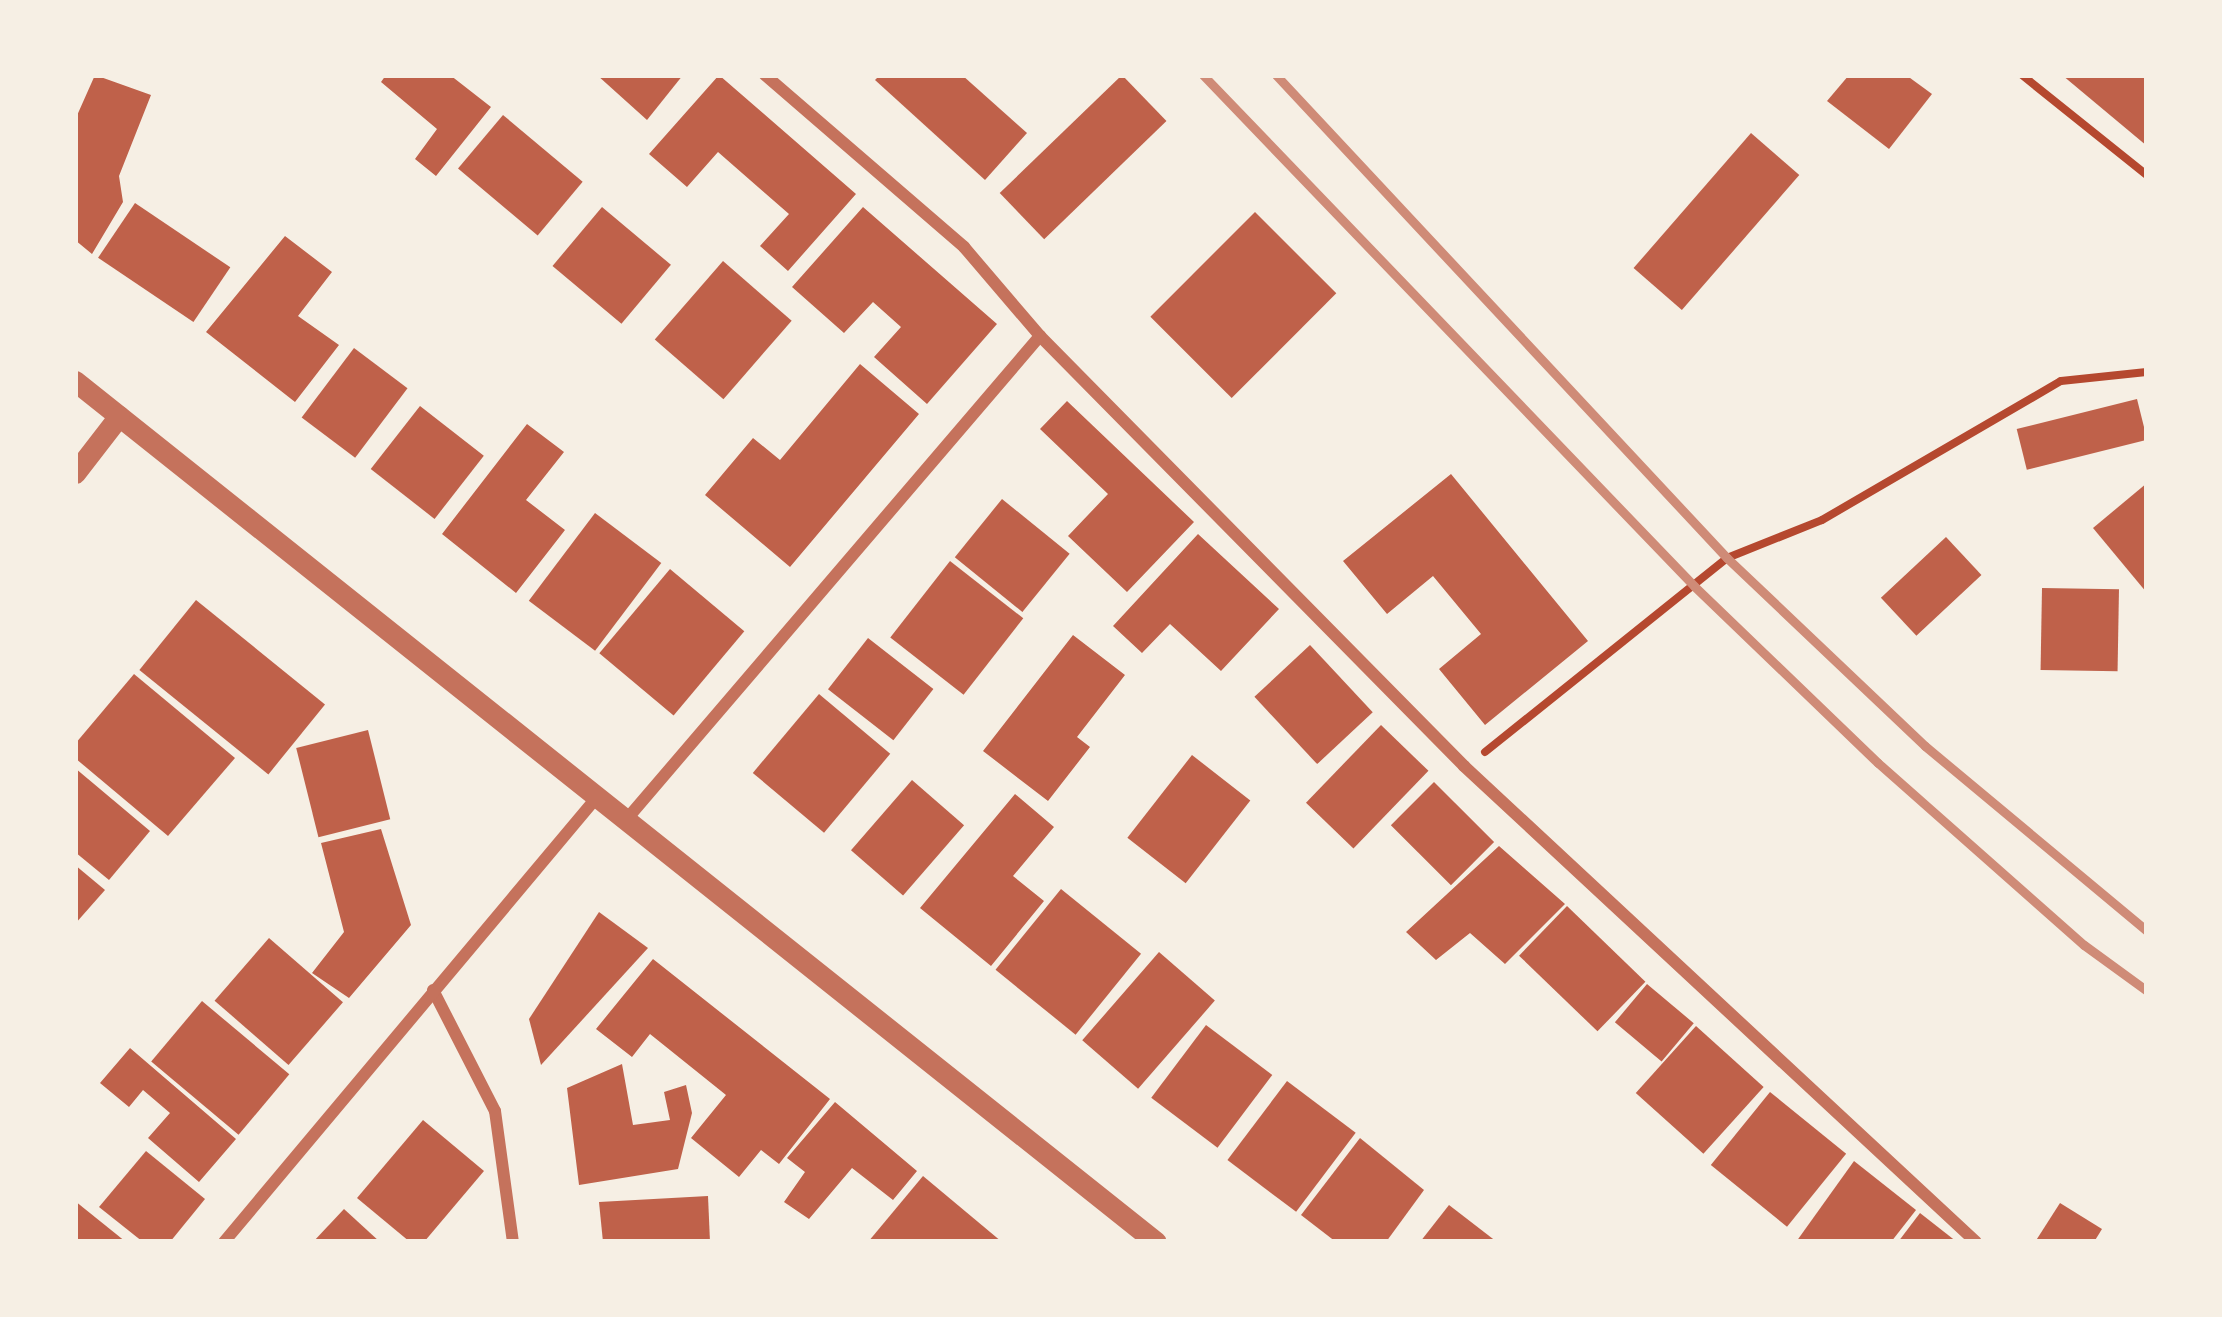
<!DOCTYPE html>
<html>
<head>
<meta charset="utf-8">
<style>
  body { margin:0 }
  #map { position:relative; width:2222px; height:1317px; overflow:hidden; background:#f6efe4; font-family:Helvetica,sans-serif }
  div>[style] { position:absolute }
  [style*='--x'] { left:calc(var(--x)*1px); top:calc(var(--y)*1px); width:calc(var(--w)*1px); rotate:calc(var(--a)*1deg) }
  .building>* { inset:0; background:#bf614a; transform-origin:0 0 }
  .path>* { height:8px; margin:-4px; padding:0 4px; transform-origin:4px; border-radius:4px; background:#b5482f }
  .minor>* { height:12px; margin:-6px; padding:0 6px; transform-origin:6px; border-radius:6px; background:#c5725c }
  .tertiary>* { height:21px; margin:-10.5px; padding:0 10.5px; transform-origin:10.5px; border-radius:10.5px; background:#c5725c }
  .rail>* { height:9px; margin:-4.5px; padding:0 4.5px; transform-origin:4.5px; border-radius:4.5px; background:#cf8b77 }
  span { translate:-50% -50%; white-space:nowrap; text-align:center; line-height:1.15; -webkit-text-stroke:9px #f6efe4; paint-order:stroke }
  .frame { position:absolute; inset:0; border:78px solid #f6efe4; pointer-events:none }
</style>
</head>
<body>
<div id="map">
  <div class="building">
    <i style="clip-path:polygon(95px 75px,151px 95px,119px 176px,123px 202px,92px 254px,75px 240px,75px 120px)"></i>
    <i style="clip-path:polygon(386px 75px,450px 75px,491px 107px,436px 176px,415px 159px,437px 129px,381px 82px)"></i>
    <i style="clip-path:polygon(597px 75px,683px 75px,647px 120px)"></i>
    <i style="clip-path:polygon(719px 75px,856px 194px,788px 271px,760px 246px,789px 214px,718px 152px,687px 187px,649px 154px)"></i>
    <i style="clip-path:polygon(880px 75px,962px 75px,1027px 133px,985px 180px,875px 80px)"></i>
    <i style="left:1122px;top:75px;width:64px;height:170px;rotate:46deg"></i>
    <i style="clip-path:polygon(1849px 75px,1906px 75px,1932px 94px,1889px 149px,1827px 101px)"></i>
    <i style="clip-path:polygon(2062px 75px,2147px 75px,2147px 146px)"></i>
    <i style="left:503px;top:115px;width:104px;height:70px;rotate:40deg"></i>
    <i style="left:1751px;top:133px;width:64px;height:179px;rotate:41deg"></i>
    <i style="left:135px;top:203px;width:115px;height:66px;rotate:34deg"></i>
    <i style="left:602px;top:207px;width:90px;height:77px;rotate:40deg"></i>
    <i style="clip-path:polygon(863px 207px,997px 324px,927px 404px,874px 357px,901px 327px,873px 302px,844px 333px,792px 287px)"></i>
    <i style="left:1255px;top:212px;width:115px;height:148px;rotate:45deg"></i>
    <i style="clip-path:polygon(285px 236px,332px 272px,298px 316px,339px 345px,295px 402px,206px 332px)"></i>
    <i style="left:723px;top:261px;width:91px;height:104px;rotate:41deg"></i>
    <i style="left:354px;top:348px;width:67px;height:87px;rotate:37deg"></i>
    <i style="clip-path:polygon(860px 364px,919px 414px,790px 567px,705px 495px,753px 438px,780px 460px)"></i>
    <i style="left:2137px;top:399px;width:42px;height:124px;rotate:76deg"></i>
    <i style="clip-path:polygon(1067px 401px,1194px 522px,1127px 592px,1068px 536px,1108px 494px,1040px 429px)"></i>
    <i style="left:420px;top:406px;width:81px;height:80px;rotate:38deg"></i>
    <i style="clip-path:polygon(527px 424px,564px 452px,526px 500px,565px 530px,516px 593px,442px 534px)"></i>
    <i style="clip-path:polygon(1451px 474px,1588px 641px,1485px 725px,1439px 669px,1481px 634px,1433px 576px,1387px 614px,1343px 561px)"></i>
    <i style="clip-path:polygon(2147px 483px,2147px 593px,2093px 528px)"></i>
    <i style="left:1002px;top:499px;width:87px;height:75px;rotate:39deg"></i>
    <i style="left:595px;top:513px;width:83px;height:110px;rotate:37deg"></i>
    <i style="clip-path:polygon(1198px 534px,1279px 609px,1221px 671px,1170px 624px,1142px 653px,1113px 626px)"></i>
    <i style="left:1946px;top:537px;width:52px;height:89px;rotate:47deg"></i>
    <i style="left:950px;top:561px;width:93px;height:97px;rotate:38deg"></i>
    <i style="left:670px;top:569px;width:97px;height:110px;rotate:40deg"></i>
    <i style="left:2042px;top:588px;width:77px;height:82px;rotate:1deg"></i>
    <i style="left:196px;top:600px;width:166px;height:90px;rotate:39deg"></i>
    <i style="clip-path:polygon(1073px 635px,1125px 675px,1077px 737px,1090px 747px,1048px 801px,983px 751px)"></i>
    <i style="left:868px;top:638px;width:83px;height:65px;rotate:38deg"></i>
    <i style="left:1310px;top:645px;width:92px;height:76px;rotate:47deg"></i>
    <i style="clip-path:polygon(134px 674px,235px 758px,168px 836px,75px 758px,75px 744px)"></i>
    <i style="left:819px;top:694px;width:93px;height:103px;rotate:40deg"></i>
    <i style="left:1381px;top:725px;width:66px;height:108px;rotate:44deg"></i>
    <i style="left:368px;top:730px;width:92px;height:74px;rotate:76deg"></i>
    <i style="left:1192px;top:755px;width:74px;height:105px;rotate:38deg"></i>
    <i style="clip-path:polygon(75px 768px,150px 831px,109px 880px,75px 852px)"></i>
    <i style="left:912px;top:780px;width:69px;height:93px;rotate:41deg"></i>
    <i style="left:1434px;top:782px;width:85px;height:61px;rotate:45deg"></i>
    <i style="clip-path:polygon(1015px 794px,1054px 827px,1013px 876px,1044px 901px,991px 966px,920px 908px)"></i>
    <i style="clip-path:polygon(381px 829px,411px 925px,349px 998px,312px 973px,344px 932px,321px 843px)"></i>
    <i style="clip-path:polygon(1499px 846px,1565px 904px,1505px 964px,1470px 933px,1436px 960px,1406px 932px)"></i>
    <i style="clip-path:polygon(75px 865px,105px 890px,75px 924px)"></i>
    <i style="left:1061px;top:889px;width:103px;height:104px;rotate:39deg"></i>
    <i style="left:1567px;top:906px;width:109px;height:69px;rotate:44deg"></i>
    <i style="clip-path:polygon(599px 912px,648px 948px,541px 1065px,529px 1019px)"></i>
    <i style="left:269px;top:938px;width:98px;height:83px;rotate:41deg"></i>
    <i style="left:1159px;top:952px;width:74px;height:117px;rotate:41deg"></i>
    <i style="clip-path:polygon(653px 959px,830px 1099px,779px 1164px,761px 1150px,739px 1177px,691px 1138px,726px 1095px,650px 1034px,632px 1057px,596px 1029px)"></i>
    <i style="left:1647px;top:984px;width:61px;height:50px;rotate:40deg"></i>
    <i style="left:202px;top:1001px;width:114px;height:79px;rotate:40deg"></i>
    <i style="left:1206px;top:1025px;width:83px;height:91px;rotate:37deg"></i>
    <i style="left:1696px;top:1026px;width:91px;height:90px;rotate:42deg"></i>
    <i style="clip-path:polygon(130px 1048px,236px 1139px,199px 1182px,148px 1138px,170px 1113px,143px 1090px,129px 1107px,100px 1083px)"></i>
    <i style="clip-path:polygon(622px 1064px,633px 1125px,670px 1120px,664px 1092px,686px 1085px,692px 1113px,678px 1169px,579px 1185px,567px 1088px)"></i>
    <i style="left:1287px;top:1081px;width:86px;height:99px;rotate:37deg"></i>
    <i style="left:1770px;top:1092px;width:98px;height:94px;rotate:39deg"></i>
    <i style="clip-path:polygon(835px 1102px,917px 1171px,893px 1200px,852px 1168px,809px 1219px,784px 1202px,805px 1172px,787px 1158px)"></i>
    <i style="clip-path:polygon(423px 1120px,484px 1171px,424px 1242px,410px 1242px,357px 1198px)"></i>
    <i style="clip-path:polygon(1360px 1138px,1424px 1190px,1386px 1242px,1336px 1242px,1301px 1215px)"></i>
    <i style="clip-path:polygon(146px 1151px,205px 1199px,170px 1242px,143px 1242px,99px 1207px)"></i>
    <i style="clip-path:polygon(1854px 1161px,1916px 1210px,1891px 1242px,1796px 1242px)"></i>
    <i style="clip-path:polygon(923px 1176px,1002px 1242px,868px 1242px)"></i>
    <i style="clip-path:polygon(708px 1196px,710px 1242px,603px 1242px,599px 1202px)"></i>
    <i style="clip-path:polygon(75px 1201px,126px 1242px,75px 1242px)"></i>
    <i style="clip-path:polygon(2060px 1203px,2102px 1229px,2094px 1242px,2035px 1242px)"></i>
    <i style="clip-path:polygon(1449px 1205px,1497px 1242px,1420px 1242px)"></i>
    <i style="clip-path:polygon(344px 1209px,380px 1242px,313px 1242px)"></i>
    <i style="clip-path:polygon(1920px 1213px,1957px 1242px,1898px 1242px)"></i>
  </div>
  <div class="path">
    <i style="--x:2022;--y:75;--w:160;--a:38.7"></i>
    <i style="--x:1485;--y:752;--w:310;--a:-38.7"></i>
    <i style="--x:1727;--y:558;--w:102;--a:-21.8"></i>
    <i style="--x:1822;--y:520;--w:276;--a:-30.2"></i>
    <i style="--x:2061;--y:381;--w:86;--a:-6"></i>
  </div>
  <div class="minor">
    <i style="--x:765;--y:75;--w:263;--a:40.8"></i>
    <i style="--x:964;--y:247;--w:117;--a:49.5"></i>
    <i style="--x:1040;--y:336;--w:604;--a:45.4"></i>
    <i style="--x:1464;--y:766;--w:699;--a:42.91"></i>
    <i style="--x:626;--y:820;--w:637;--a:-49.46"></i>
    <i style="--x:433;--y:990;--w:136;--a:62.9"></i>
    <i style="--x:495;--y:1111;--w:132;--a:82.2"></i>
    <i style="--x:224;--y:1242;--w:581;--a:-50.03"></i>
  </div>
  <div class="tertiary">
    <i style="--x:75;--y:381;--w:1382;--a:38.54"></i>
    <i style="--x:75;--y:473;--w:72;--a:-52.3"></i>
  </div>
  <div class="rail">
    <i style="--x:1203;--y:75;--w:709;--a:46.14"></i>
    <i style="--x:1694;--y:586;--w:255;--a:43.9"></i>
    <i style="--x:1878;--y:763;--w:275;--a:41.5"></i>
    <i style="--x:2084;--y:945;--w:78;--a:36.1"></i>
    <i style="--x:1276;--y:75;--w:661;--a:46.96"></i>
    <i style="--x:1727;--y:558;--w:273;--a:43.5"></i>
    <i style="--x:1925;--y:746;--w:289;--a:39.8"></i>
  </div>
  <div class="frame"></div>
</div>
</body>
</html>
